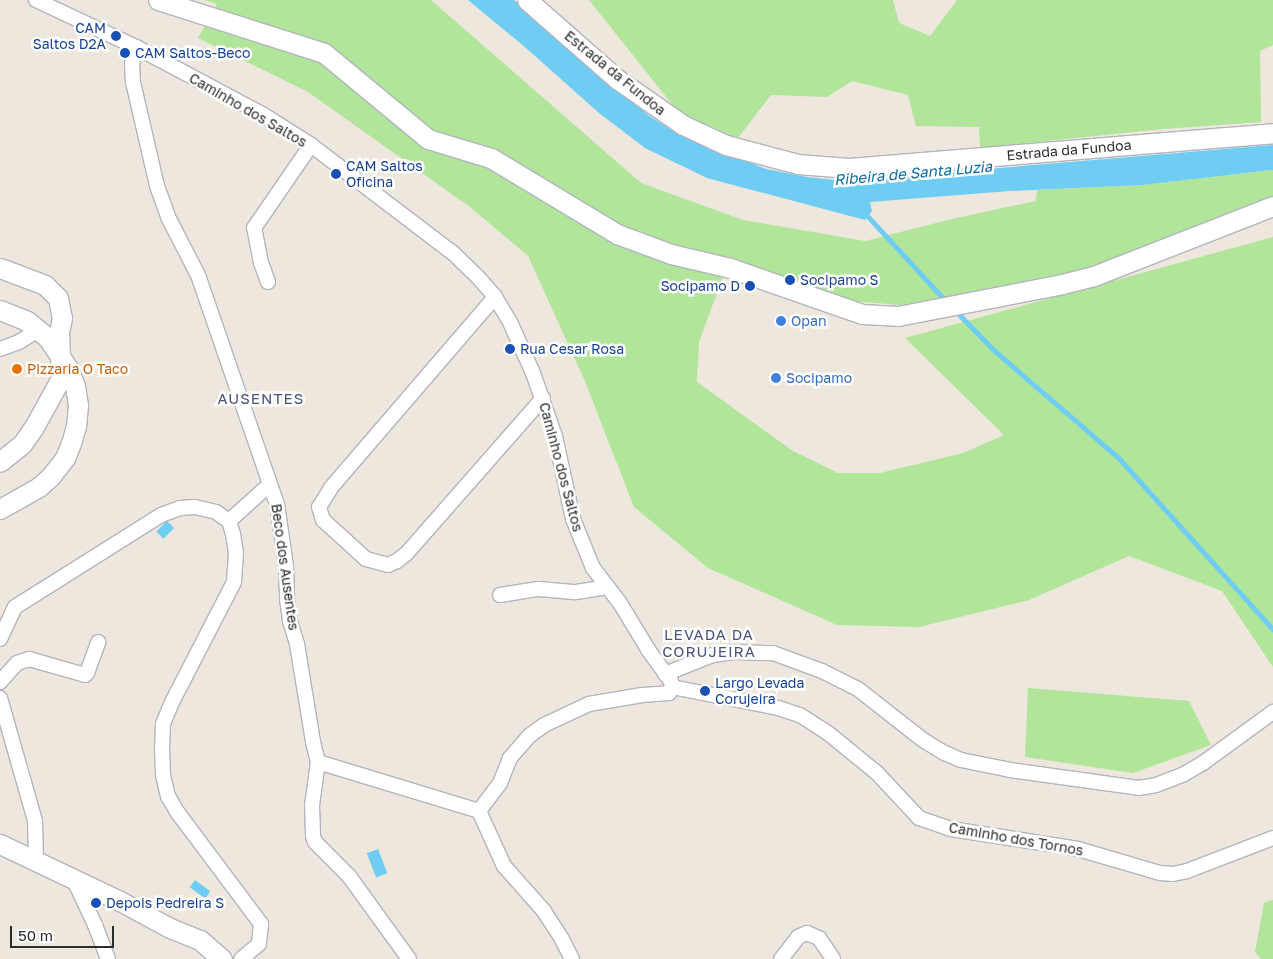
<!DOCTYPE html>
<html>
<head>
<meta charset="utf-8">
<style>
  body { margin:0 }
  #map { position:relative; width:1273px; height:959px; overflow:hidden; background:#eee7de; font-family:"Golos Text",sans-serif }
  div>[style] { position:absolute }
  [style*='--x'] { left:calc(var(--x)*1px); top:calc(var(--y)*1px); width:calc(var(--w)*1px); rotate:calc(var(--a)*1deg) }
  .green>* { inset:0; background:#b1e599 }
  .water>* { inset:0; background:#6fccf2; transform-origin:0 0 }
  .stream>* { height:4.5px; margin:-2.25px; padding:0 2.25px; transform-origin:2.25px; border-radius:2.25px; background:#6fccf2 }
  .roads { filter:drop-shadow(1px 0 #b2b4c0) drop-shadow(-1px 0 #b2b4c0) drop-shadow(0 1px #b2b4c0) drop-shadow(0 -1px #b2b4c0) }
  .street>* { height:14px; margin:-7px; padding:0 7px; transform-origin:7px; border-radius:7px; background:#fff }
  .secondary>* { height:19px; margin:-9.5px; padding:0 9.5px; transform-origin:9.5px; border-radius:9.5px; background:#fff }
  .dots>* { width:14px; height:14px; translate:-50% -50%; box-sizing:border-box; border:2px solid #fff; border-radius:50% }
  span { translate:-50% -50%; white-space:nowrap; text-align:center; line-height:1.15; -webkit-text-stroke:5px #fff; paint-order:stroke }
  .transit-label { font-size:14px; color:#164399 }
  .right { translate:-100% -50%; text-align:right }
  .left { translate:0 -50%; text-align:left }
  .street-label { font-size:14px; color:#2c2c2c }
  .shop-label { font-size:14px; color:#366cbe }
  .food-label { font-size:14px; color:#c56008 }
  .water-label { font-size:15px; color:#0a6aa2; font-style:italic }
  .neighbourhood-label { font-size:15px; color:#4a527e; letter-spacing:1px }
  .scale { position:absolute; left:10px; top:926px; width:104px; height:22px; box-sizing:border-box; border:2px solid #2c2c2c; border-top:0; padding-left:6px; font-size:15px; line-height:18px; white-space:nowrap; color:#2c2c2c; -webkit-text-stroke:4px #fff; paint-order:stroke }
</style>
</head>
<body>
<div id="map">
  <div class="green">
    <i style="clip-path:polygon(204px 0,431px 0,641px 183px,743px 220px,865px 241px,956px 218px,1036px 201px,1037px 190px,1140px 185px,1273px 170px,1273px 197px,1079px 274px,900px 305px,838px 300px,728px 263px,699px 342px,697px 382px,793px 451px,838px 473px,880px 473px,963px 453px,1004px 435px,905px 338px,1273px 237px,1273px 667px,1222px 591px,1129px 556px,1029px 600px,919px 627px,837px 625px,708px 568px,634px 507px,584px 379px,528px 256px,470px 207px,308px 92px,198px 38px,217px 4px)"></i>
    <i style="clip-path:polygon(589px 0,893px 0,899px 23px,930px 36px,957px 0,1273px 0,1273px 45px,1260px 51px,1261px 122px,1163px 129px,980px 148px,979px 127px,916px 126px,908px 95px,852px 81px,827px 97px,771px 95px,738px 138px,679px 113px)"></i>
    <i style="clip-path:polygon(1028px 688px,1189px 701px,1211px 745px,1133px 773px,1025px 757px)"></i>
    <i style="clip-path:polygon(1273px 900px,1273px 959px,1261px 959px,1255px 952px,1264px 903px)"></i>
  </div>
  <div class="water">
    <i style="clip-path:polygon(468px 0,514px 0,648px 115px,676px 133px,766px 169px,807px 177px,844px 181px,1273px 145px,1273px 170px,1142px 185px,1010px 191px,870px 202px,872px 211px,865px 220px,707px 178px,645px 148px,599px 113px,526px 48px)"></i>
    <i style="left:167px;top:521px;width:10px;height:15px;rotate:45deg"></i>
    <i style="left:378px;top:849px;width:26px;height:12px;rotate:69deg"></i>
    <i style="left:195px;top:880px;width:19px;height:9px;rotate:36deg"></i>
  </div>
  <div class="stream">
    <i style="--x:865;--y:213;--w:120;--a:47.4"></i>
    <i style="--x:955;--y:310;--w:57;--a:45.7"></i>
    <i style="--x:995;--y:351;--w:162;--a:40.8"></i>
    <i style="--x:1118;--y:457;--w:232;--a:48"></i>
  </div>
  <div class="roads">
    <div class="street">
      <i style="--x:36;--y:0;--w:110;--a:25.2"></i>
      <i style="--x:136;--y:47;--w:143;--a:28"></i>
      <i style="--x:262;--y:114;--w:58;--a:32.3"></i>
      <i style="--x:311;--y:145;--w:178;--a:37.3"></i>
      <i style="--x:453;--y:253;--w:33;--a:44"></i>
      <i style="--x:477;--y:276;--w:28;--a:49"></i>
      <i style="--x:495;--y:297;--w:29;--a:59"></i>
      <i style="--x:510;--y:322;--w:56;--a:65.7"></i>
      <i style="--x:533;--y:373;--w:67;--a:70.8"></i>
      <i style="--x:555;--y:436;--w:85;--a:77.8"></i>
      <i style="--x:573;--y:519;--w:53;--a:67.8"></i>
      <i style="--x:593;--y:568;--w:44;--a:52.4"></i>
      <i style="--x:620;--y:603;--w:56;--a:58.9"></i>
      <i style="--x:649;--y:651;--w:37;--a:54"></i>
      <i style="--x:671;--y:681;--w:6;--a:81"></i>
      <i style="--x:136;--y:47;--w:17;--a:103"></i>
      <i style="--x:132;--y:64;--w:18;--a:87"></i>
      <i style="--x:133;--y:82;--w:107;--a:77"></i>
      <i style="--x:157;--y:186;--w:33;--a:70"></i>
      <i style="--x:168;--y:217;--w:65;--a:62.7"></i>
      <i style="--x:198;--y:275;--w:242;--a:71"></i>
      <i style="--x:277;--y:504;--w:63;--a:81.7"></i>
      <i style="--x:286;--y:566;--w:33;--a:88"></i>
      <i style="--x:287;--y:599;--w:22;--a:82"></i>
      <i style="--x:290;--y:621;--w:24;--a:73"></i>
      <i style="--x:297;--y:644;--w:99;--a:80.7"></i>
      <i style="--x:313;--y:742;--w:21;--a:76"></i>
      <i style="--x:318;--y:762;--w:43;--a:97.9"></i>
      <i style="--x:312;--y:805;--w:31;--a:88"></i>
      <i style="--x:313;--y:836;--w:6;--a:72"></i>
      <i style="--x:315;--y:842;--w:48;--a:45"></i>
      <i style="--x:349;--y:876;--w:102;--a:54.1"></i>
      <i style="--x:268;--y:282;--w:20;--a:-110"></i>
      <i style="--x:261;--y:263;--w:36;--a:-101"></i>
      <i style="--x:254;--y:228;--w:101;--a:-55.5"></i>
      <i style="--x:495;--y:297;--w:252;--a:130.7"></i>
      <i style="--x:331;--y:488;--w:22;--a:122"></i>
      <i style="--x:319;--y:507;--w:14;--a:73"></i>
      <i style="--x:323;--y:520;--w:58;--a:42.2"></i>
      <i style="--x:366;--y:559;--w:23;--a:15"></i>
      <i style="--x:388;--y:565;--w:10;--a:-24"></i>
      <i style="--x:397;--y:561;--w:13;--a:-39"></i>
      <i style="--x:407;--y:553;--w:206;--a:-48.7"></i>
      <i style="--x:0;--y:349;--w:20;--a:-20"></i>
      <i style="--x:19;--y:342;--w:22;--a:-32"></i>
      <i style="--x:229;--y:521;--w:14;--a:73"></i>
      <i style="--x:233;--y:534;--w:19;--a:81"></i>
      <i style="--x:236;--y:553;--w:29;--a:94"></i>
      <i style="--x:234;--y:582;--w:133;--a:117.3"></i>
      <i style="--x:173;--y:700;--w:26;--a:113"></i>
      <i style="--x:163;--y:724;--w:23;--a:92"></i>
      <i style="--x:162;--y:747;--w:28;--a:88"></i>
      <i style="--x:163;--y:775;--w:22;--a:77"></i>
      <i style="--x:168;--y:796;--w:20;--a:60"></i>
      <i style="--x:178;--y:813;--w:139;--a:53.2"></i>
      <i style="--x:261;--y:924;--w:20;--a:96"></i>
      <i style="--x:259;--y:944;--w:23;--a:140"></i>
      <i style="--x:229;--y:521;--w:54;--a:-42"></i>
      <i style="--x:500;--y:595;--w:39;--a:-9"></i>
      <i style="--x:539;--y:589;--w:37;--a:5"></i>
      <i style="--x:576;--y:592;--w:32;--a:-9"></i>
      <i style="--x:0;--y:639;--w:35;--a:-65"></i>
      <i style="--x:15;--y:607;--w:173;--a:-32.2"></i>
      <i style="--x:161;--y:515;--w:20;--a:-20"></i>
      <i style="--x:180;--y:508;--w:15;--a:-4"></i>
      <i style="--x:195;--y:507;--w:22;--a:13"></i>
      <i style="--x:216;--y:512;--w:16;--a:35"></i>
      <i style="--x:665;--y:674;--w:52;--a:-21.6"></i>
      <i style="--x:713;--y:655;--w:22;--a:-8"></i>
      <i style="--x:735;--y:652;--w:38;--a:2"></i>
      <i style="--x:773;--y:653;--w:52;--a:20.2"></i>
      <i style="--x:822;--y:671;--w:40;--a:26.6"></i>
      <i style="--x:858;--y:689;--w:83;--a:38.1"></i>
      <i style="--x:923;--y:740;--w:26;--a:31"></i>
      <i style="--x:945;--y:753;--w:17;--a:24"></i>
      <i style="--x:961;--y:760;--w:50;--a:11.5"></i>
      <i style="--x:1010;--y:770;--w:130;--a:7.9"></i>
      <i style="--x:1139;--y:788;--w:17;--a:-10"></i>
      <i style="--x:1156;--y:785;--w:30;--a:-21"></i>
      <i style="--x:1184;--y:774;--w:22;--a:-30"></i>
      <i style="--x:1203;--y:763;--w:87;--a:-36.1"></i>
      <i style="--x:0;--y:682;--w:25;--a:-48"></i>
      <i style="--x:17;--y:663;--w:13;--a:-18"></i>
      <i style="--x:29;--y:659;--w:58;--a:15.9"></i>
      <i style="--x:85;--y:675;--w:3;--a:-45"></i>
      <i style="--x:87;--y:673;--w:33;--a:-70"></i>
      <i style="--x:672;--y:687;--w:108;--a:11.2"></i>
      <i style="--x:778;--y:708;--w:23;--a:18"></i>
      <i style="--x:800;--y:715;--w:33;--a:33"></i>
      <i style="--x:828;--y:733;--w:63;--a:39.2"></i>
      <i style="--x:877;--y:773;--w:62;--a:47"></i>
      <i style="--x:919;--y:818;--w:34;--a:19"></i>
      <i style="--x:951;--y:829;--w:129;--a:8.9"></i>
      <i style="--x:1078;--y:849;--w:85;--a:16.3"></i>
      <i style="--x:1160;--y:873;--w:13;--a:4"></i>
      <i style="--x:1173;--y:874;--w:14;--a:-12"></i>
      <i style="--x:1187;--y:871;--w:92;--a:-21"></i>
      <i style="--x:0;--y:698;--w:128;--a:74.1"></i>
      <i style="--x:35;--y:821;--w:40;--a:88.6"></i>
      <i style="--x:318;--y:762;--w:168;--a:16.9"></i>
      <i style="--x:73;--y:878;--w:52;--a:64.9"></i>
      <i style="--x:95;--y:925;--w:36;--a:69"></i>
      <i style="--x:572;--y:959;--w:22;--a:-117"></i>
      <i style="--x:562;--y:939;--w:33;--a:-123"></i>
      <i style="--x:544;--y:911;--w:60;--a:-131.6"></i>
      <i style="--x:504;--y:866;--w:60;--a:-114.4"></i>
      <i style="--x:479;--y:811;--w:35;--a:-53"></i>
      <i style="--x:500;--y:783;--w:27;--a:-68"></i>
      <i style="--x:510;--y:758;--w:29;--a:-49"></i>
      <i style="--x:529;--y:736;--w:19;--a:-36"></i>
      <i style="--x:544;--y:725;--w:50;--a:-25"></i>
      <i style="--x:589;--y:704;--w:54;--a:-9.6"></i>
      <i style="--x:642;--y:695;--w:27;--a:-4"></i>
      <i style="--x:669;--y:693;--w:7;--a:-63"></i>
      <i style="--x:781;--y:959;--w:28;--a:-52"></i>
      <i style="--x:798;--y:937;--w:10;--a:-24"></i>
      <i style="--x:807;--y:933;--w:13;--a:23"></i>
      <i style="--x:819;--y:938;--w:25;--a:56"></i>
    </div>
    <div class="secondary">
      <i style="--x:158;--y:0;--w:174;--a:17.7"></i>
      <i style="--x:324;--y:53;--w:135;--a:39.6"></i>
      <i style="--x:428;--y:139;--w:66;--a:16.8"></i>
      <i style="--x:491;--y:158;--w:147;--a:31.1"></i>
      <i style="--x:617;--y:234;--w:58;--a:20.3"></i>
      <i style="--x:671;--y:254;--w:61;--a:13.3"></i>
      <i style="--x:730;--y:268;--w:140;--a:19.2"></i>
      <i style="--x:862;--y:314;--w:36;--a:3"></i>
      <i style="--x:898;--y:316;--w:167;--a:-11"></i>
      <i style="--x:1062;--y:284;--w:33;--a:-14"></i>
      <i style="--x:1094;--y:276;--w:192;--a:-21.4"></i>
      <i style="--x:527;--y:0;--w:120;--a:41.3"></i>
      <i style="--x:617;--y:79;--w:80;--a:34.9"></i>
      <i style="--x:683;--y:125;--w:47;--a:24.9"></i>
      <i style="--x:726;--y:145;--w:74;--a:14.8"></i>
      <i style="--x:798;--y:164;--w:51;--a:4.5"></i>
      <i style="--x:849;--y:168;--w:425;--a:-4.7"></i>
      <i style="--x:0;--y:268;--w:48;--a:20.7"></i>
      <i style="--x:45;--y:285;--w:18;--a:45"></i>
      <i style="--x:58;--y:298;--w:20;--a:79"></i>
      <i style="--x:62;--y:318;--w:14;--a:102"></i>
      <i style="--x:59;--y:332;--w:46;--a:87.5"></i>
      <i style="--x:61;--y:378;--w:56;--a:118.9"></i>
      <i style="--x:34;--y:427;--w:21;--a:125"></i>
      <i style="--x:22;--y:444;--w:28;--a:141"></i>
      <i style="--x:0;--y:310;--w:29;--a:22"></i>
      <i style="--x:27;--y:321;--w:26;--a:39"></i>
      <i style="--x:47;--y:337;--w:37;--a:56"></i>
      <i style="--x:68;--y:368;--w:19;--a:69"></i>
      <i style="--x:75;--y:386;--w:19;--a:81"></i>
      <i style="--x:78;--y:405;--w:21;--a:95"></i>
      <i style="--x:76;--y:426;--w:18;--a:106"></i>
      <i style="--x:71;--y:443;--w:16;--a:112"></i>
      <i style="--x:65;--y:458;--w:24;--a:128"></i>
      <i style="--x:50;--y:477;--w:15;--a:138"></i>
      <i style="--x:39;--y:487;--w:45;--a:150.6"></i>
      <i style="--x:0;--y:844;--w:133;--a:25.4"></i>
      <i style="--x:120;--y:901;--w:57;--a:28.4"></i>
      <i style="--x:170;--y:928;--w:32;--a:22"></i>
      <i style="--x:200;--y:940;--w:29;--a:41"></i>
    </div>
  </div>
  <div class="dots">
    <i style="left:116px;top:36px;background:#1a4fb4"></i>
    <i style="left:125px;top:53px;background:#1a4fb4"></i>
    <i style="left:336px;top:174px;background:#1a4fb4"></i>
    <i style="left:790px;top:280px;background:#1a4fb4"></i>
    <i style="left:750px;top:286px;background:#1a4fb4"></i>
    <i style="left:781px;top:321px;background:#3f7fe0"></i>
    <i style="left:510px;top:349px;background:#1a4fb4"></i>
    <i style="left:17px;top:369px;background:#e8710a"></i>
    <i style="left:776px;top:378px;background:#3f7fe0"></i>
    <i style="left:705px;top:691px;background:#1a4fb4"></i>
    <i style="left:96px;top:903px;background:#1a4fb4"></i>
  </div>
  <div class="transit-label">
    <span class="right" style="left:106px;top:36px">CAM<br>Saltos D2A</span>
    <span class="left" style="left:135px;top:53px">CAM Saltos-Beco</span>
    <span class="left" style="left:346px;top:174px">CAM Saltos<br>Oficina</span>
    <span class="left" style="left:800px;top:280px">Socipamo S</span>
    <span class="right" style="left:740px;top:286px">Socipamo D</span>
    <span class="left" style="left:520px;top:349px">Rua Cesar Rosa</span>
    <span class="left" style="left:715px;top:691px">Largo Levada<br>Corujeira</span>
    <span class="left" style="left:106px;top:903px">Depois Pedreira S</span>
  </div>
  <div class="street-label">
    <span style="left:615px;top:73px;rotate:39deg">Estrada da Fundoa</span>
    <span style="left:248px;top:110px;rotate:30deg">Caminho dos Saltos</span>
    <span style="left:1069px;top:150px;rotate:-5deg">Estrada da Fundoa</span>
    <span style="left:561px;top:467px;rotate:75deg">Caminho dos Saltos</span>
    <span style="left:285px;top:567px;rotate:82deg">Beco dos Ausentes</span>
    <span style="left:1016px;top:839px;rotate:10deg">Caminho dos Tornos</span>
  </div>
  <div class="shop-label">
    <span class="left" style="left:791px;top:321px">Opan</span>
    <span class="left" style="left:786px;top:378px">Socipamo</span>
  </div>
  <div class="food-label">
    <span class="left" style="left:27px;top:369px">Pizzaria O Taco</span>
  </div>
  <div class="water-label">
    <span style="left:913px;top:173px;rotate:-5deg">Ribeira de Santa Luzia</span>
  </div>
  <div class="neighbourhood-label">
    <span style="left:261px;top:399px">AUSENTES</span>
    <span style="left:709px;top:643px">LEVADA DA<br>CORUJEIRA</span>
  </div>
  <div class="scale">50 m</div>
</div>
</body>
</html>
